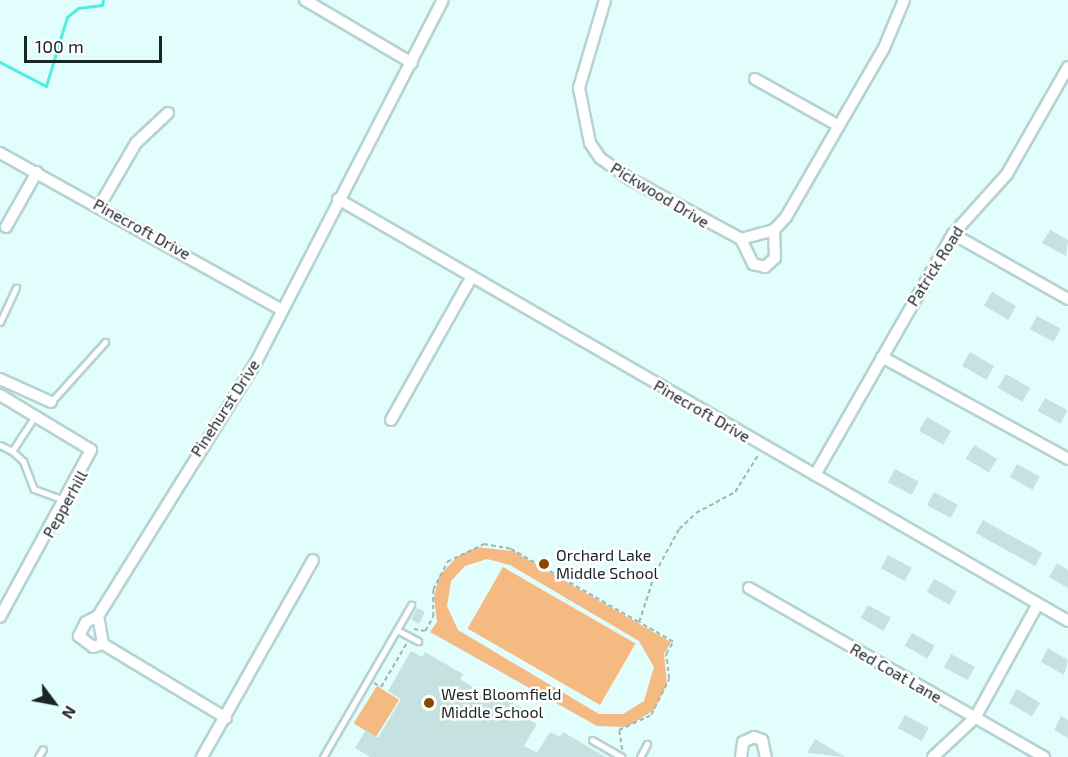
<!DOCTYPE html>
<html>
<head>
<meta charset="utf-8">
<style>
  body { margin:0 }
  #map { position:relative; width:1068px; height:757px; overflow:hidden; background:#e1fefc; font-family:"Exo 2",sans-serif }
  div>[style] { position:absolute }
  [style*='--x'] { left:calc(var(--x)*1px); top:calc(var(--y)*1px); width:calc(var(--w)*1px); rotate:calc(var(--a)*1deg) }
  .green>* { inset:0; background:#f5b982; transform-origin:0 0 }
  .stream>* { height:3px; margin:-1.5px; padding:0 1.5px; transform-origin:1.5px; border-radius:1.5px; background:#53ebe4 }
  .building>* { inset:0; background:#c5e2e0; transform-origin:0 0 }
  .path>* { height:1.5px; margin-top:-0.75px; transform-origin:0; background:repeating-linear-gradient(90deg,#9fb6b5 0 4.5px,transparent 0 7.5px) }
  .roads { filter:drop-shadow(2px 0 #b7d3d1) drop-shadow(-2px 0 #b7d3d1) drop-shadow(0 2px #b7d3d1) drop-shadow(0 -2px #b7d3d1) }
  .service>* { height:5px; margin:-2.5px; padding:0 2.5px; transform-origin:2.5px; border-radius:2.5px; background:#fff }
  .minor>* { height:10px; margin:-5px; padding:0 5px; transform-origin:5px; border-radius:5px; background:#fff }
  .dots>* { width:16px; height:16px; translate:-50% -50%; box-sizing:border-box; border:3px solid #fff; border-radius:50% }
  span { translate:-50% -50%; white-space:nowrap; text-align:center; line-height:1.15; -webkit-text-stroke:5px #fff; paint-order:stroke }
  .street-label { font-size:16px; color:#1a2525 }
  .poi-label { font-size:16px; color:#1a2525 }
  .left { translate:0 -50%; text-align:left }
  .north { position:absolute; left:24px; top:673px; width:60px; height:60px; -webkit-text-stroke:4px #fff; paint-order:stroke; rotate:122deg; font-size:16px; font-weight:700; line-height:24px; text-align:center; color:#1a2525 }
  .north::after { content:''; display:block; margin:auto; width:21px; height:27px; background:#1a2525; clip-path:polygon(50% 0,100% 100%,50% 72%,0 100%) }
  .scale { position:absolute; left:24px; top:36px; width:138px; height:27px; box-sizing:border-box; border:3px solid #1a2525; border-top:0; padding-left:8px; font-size:18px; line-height:21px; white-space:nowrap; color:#1a2525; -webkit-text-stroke:4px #fff; paint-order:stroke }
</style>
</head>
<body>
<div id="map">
  <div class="green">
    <i style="clip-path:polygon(evenodd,477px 547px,513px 551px,671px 642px,664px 654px,667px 684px,654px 710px,627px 727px,597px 726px,430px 632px,437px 622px,434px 597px,439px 576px,458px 556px,477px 547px,487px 559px,510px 565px,639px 641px,654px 667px,644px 701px,623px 714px,599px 714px,458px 630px,447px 606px,451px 581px,465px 566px,487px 559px)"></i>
    <i style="left:503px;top:567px;width:153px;height:71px;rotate:30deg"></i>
    <i style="left:377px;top:686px;width:26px;height:44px;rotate:32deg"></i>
  </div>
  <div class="stream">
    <i style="--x:0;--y:62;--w:52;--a:27.6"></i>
    <i style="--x:46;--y:86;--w:72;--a:-73.1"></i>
    <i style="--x:67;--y:17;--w:14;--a:-39"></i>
    <i style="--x:78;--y:8;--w:24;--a:-7"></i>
    <i style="--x:102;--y:5;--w:5;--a:-79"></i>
  </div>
  <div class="building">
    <i style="clip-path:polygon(1050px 230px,1068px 240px,1066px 256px,1042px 243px)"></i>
    <i style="left:992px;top:292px;width:28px;height:16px;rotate:30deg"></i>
    <i style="left:1037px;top:316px;width:27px;height:15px;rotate:28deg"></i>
    <i style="left:970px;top:352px;width:28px;height:16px;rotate:30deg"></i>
    <i style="left:1006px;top:374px;width:28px;height:16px;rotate:30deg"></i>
    <i style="left:1045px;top:398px;width:26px;height:15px;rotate:29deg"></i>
    <i style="left:927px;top:417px;width:28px;height:16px;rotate:30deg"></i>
    <i style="left:974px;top:445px;width:27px;height:16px;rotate:31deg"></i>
    <i style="left:1017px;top:464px;width:26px;height:15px;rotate:29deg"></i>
    <i style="left:895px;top:469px;width:27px;height:15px;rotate:28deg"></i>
    <i style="left:934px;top:492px;width:27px;height:15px;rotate:28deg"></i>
    <i style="left:983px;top:520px;width:68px;height:15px;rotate:29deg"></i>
    <i style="left:888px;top:555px;width:27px;height:15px;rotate:28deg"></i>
    <i style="clip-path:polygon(1057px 563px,1068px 570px,1068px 588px,1049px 577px)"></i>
    <i style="left:934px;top:579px;width:26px;height:15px;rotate:29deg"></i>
    <i style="left:868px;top:605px;width:26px;height:15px;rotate:29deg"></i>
    <i style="left:417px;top:608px;width:9px;height:13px;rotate:27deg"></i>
    <i style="left:912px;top:633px;width:26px;height:15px;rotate:29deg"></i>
    <i style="clip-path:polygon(1048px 648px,1068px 660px,1064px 675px,1041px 662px)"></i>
    <i style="clip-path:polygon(411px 651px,422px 657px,425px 652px,463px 674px,460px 679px,475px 688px,489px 696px,492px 691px,531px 713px,527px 719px,537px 724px,524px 746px,537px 753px,550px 732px,560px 737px,563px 732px,606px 757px,370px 757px,355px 748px,366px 730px,378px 738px,401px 699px,388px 691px)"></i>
    <i style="left:951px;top:654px;width:27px;height:15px;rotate:28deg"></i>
    <i style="left:1017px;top:689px;width:27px;height:16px;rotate:31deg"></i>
    <i style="left:905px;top:715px;width:27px;height:15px;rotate:28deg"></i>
    <i style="clip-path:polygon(1061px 716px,1068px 720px,1068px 738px,1054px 730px)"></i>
    <i style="clip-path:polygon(815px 739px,845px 757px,807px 753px)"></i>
  </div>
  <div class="path">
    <i style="--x:414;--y:629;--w:11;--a:10"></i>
    <i style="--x:425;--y:631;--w:16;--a:-60"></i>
    <i style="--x:433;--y:617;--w:27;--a:-90"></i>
    <i style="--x:433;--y:590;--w:31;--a:-63"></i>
    <i style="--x:447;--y:562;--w:41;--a:-25.9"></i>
    <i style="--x:484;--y:544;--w:27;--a:10"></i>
    <i style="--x:511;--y:549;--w:147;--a:29.7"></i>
    <i style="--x:374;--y:683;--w:8;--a:30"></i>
    <i style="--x:381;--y:687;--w:50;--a:-59.8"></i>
    <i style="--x:622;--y:750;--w:20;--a:-99"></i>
    <i style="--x:619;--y:730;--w:35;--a:-25"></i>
    <i style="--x:651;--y:715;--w:40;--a:-63.4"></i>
    <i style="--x:669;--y:679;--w:25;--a:-97"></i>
    <i style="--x:666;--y:654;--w:14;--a:-60"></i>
    <i style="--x:673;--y:642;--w:39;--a:-150"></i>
    <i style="--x:639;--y:622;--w:52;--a:-71.9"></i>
    <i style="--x:655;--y:573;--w:50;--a:-61.4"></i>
    <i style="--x:679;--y:529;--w:23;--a:-43"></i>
    <i style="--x:696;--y:513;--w:44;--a:-28.3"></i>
    <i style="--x:735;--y:492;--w:44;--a:-58.1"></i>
  </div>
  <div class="roads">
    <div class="service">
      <i style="--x:0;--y:322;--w:38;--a:-65"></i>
      <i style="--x:51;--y:402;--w:81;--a:-48"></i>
      <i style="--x:35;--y:416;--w:42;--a:123.3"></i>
      <i style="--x:12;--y:451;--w:15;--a:42"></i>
      <i style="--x:23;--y:461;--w:30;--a:69"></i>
      <i style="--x:34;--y:489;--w:33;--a:20"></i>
      <i style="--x:0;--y:445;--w:13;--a:27"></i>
      <i style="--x:397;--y:630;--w:24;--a:28"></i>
      <i style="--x:592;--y:740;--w:34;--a:30"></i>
      <i style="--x:38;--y:757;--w:9;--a:-58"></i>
      <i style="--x:323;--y:757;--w:176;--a:-59.9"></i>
      <i style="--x:640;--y:757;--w:15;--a:-62"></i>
    </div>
    <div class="minor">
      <i style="--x:305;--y:0;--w:124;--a:30.5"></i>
      <i style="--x:605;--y:0;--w:92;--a:106.5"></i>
      <i style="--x:579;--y:88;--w:56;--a:78.7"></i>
      <i style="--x:590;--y:143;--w:18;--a:56"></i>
      <i style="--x:600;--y:158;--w:39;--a:35"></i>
      <i style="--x:632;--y:180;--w:124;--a:28.4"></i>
      <i style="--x:741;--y:239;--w:34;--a:-15"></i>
      <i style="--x:774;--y:230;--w:18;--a:-47"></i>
      <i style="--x:786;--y:217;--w:195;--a:-59.9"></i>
      <i style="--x:884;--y:48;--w:52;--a:-67.4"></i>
      <i style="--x:755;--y:79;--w:96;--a:29.2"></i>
      <i style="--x:0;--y:153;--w:323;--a:29.1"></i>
      <i style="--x:338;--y:199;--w:843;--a:30.03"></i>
      <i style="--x:100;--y:205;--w:72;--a:-59.9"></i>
      <i style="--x:136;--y:143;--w:44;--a:-43.2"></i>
      <i style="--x:6;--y:227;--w:63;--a:-60.6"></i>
      <i style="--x:953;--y:234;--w:132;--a:29.5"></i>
      <i style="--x:741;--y:239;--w:28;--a:64"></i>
      <i style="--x:753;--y:264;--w:12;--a:14"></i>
      <i style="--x:765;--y:267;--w:13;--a:-42"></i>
      <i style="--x:775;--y:258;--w:28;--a:-92"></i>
      <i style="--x:882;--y:357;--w:212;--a:28.7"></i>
      <i style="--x:0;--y:379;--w:56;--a:24.3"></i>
      <i style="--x:0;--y:395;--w:106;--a:31.1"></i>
      <i style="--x:91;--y:450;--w:190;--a:118.6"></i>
      <i style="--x:391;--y:420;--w:165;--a:-60.6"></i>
      <i style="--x:815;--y:475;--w:278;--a:-60.2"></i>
      <i style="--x:953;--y:234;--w:81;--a:-48"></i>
      <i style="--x:1007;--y:174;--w:123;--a:-60.3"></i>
      <i style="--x:749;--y:588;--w:340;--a:29.8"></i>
      <i style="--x:98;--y:616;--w:13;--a:153"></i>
      <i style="--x:86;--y:622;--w:16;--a:117"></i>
      <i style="--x:79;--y:636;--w:18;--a:38"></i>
      <i style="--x:93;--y:647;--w:10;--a:-17"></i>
      <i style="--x:226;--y:718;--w:144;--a:-149"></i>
      <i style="--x:103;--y:644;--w:28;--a:-100"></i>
      <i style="--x:98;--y:616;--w:299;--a:-58.1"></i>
      <i style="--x:256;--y:362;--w:407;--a:-62.7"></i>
      <i style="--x:202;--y:757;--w:226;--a:-60.6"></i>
      <i style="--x:741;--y:757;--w:15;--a:-82"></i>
      <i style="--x:743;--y:742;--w:12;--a:-24"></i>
      <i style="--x:754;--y:737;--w:9;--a:21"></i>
      <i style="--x:762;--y:740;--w:17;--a:77"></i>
      <i style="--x:933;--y:757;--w:57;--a:-42.9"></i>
      <i style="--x:975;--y:718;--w:130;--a:-61.1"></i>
    </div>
  </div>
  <div class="dots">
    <i style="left:544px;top:564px;background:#844b00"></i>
    <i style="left:429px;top:703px;background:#844b00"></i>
  </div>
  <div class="street-label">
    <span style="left:660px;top:195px;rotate:31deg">Pickwood Drive</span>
    <span style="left:142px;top:229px;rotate:29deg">Pinecroft Drive</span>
    <span style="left:935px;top:266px;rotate:-58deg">Patrick Road</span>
    <span style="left:225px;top:408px;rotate:-57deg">Pinehurst Drive</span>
    <span style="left:702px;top:411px;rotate:30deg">Pinecroft Drive</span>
    <span style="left:65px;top:504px;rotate:-61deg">Pepperhill</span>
    <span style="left:896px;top:673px;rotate:30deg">Red Coat Lane</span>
  </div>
  <div class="poi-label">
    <span class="left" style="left:556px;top:564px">Orchard Lake<br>Middle School</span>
    <span class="left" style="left:441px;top:703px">West Bloomfield<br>Middle School</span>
  </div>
  <div class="north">N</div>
  <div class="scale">100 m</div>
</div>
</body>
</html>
